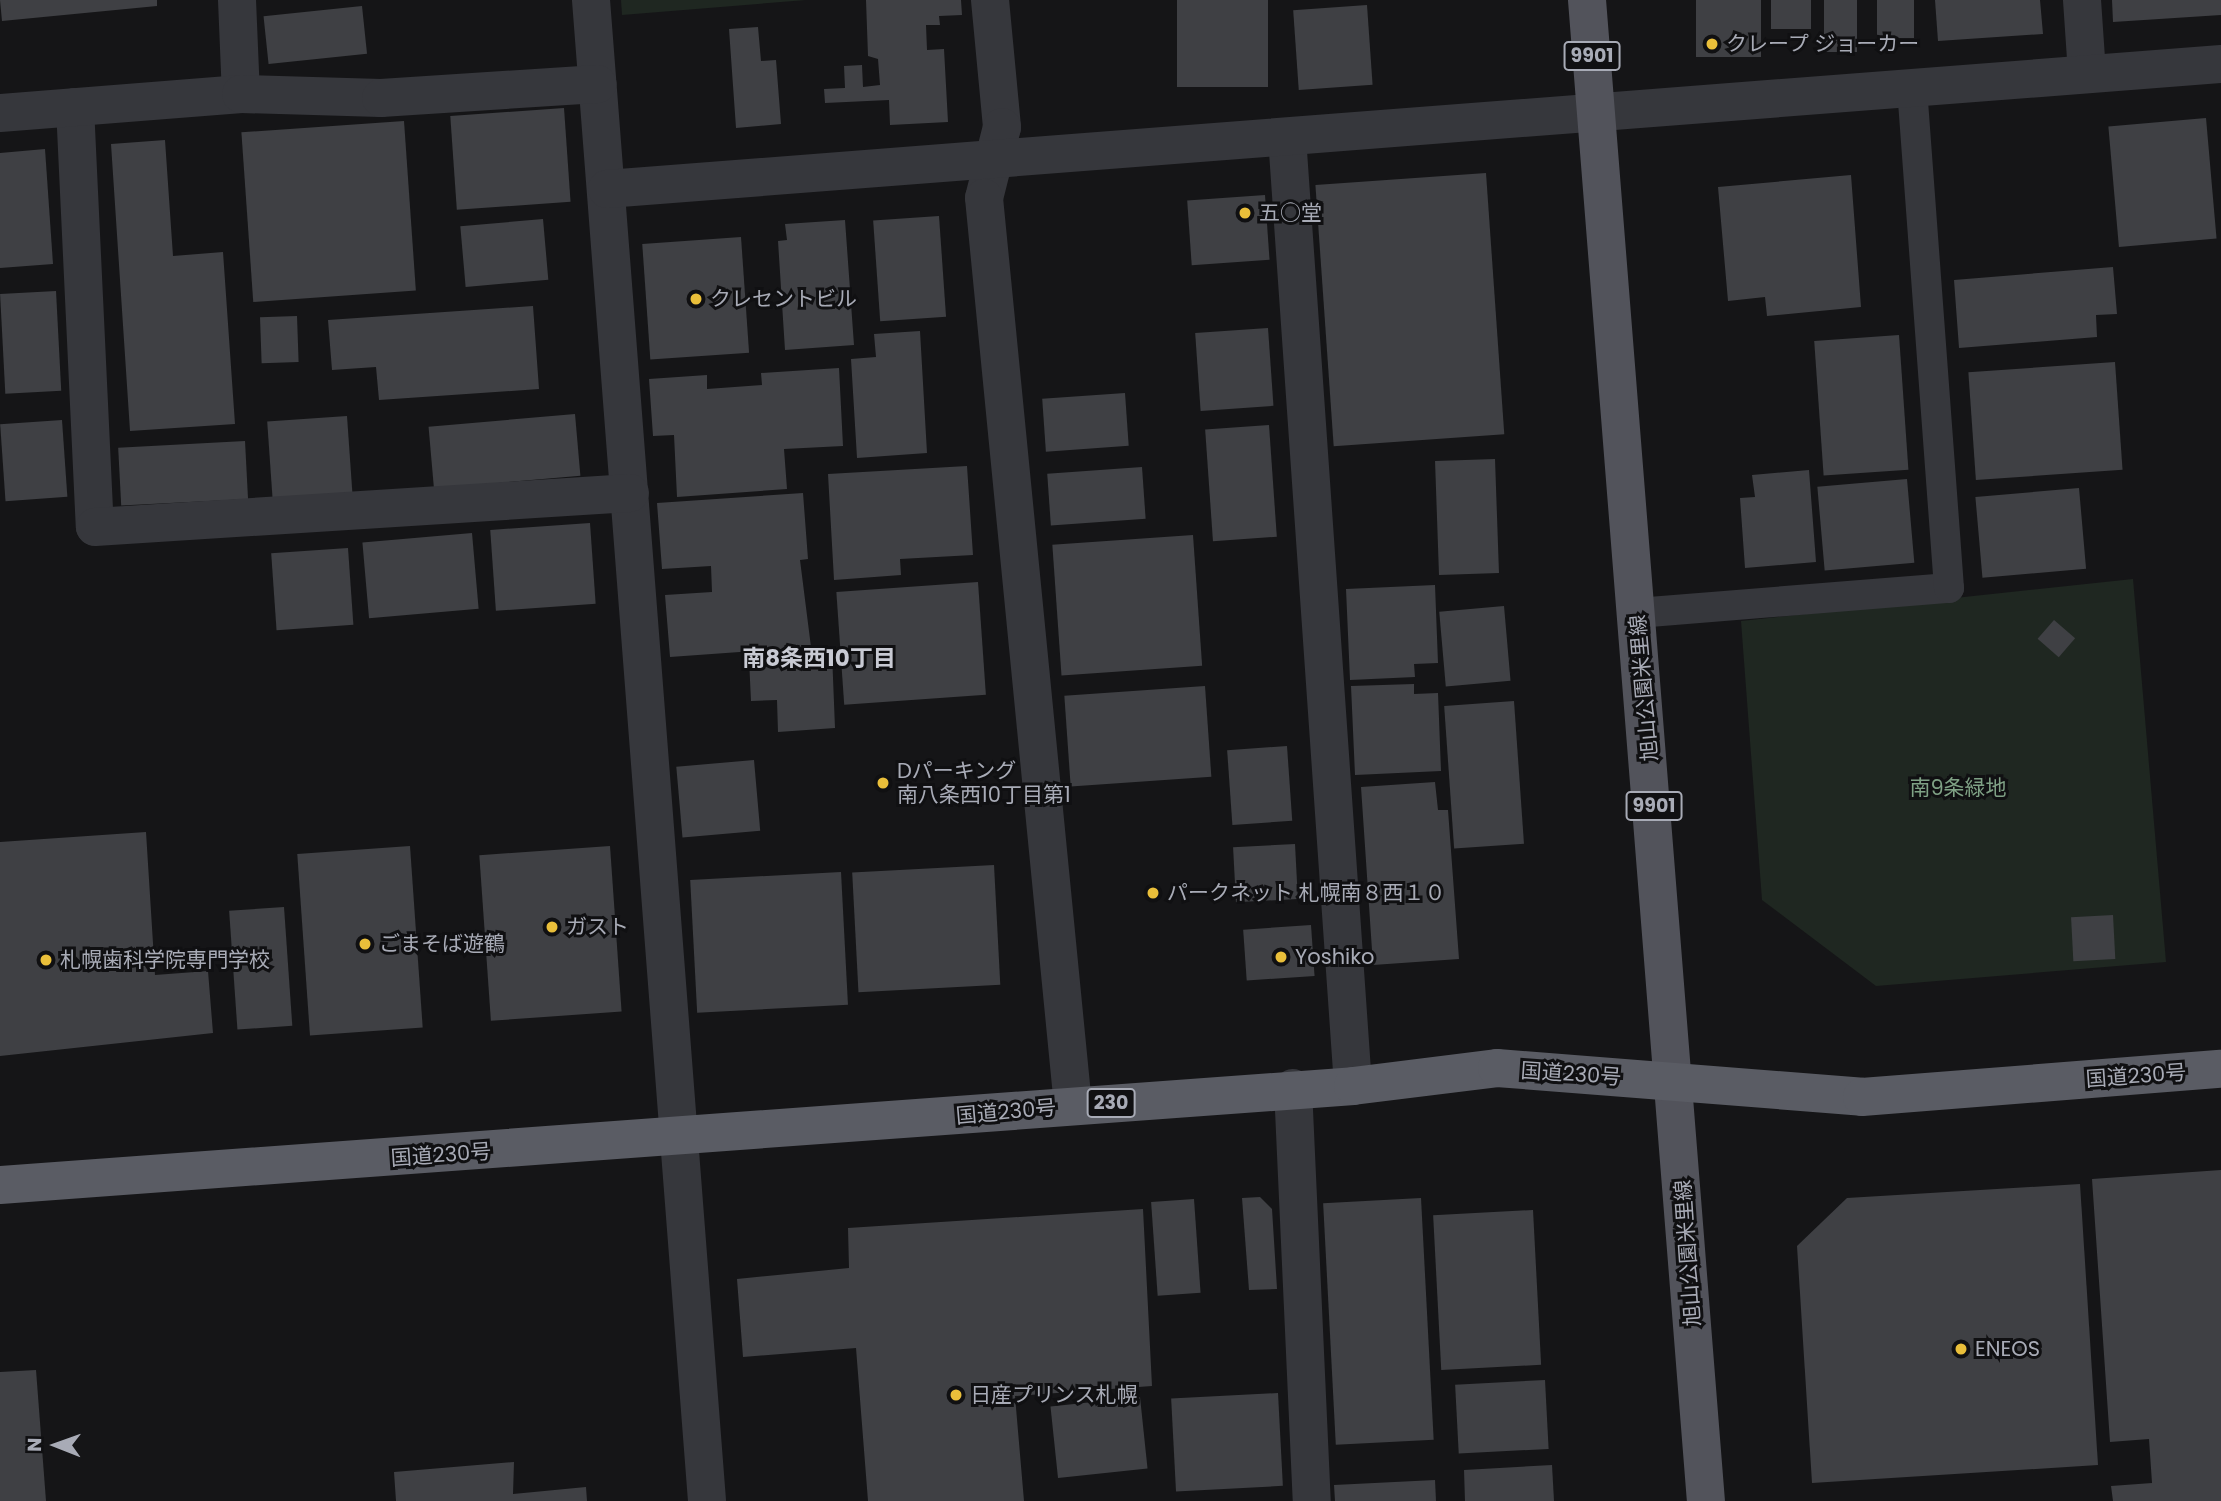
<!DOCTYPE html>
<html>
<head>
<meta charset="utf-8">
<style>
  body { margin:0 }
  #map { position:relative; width:2221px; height:1501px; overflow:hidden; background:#151517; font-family:Poppins,"Noto Sans JP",sans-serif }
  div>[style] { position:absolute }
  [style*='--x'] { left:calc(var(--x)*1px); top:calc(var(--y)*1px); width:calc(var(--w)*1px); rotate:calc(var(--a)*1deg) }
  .green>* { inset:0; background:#1f2721 }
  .building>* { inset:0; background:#3f4044; transform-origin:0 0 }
  .service>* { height:30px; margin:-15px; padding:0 15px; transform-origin:15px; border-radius:15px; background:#36373c }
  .minor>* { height:38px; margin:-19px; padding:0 19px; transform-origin:19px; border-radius:19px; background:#36373c }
  .primary>* { height:38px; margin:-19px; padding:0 19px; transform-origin:19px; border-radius:19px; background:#52535b }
  .trunk>* { height:38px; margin:-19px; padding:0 19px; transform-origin:19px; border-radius:19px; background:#5a5c64 }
  .dots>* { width:19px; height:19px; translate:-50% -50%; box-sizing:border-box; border:4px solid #101012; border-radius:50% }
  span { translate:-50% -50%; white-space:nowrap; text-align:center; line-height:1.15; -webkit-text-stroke:6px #101012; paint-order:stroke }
  .shield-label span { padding:2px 5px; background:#101012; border:2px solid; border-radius:5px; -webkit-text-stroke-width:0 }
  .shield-label { font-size:19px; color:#a8abb6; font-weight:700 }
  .poi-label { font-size:21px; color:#a8abb6 }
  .left { translate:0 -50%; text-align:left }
  .street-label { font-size:21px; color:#a8abb6 }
  .park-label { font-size:21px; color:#7fa185 }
  .neighbourhood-label { font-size:23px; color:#c8cad3; font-weight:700 }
  .north { position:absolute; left:21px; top:1410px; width:70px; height:70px; -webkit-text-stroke:5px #101012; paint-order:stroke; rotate:271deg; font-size:19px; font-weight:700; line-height:28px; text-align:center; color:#a8abb6 }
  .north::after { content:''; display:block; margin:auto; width:24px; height:32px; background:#a8abb6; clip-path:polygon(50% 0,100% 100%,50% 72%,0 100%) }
</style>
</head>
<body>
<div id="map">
  <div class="green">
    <i style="clip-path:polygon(621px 0,806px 0,622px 15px)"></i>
    <i style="clip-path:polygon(2133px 579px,2166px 962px,1876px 986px,1762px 900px,1741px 621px)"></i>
  </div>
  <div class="building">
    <i style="clip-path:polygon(0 0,157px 0,157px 6px,2px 21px)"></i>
    <i style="clip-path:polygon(866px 0,961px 0,962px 15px,939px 16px,940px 25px,926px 25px,927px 50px,944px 49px,948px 122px,890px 125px,889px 100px,825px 103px,824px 89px,845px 88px,844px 66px,862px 65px,863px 87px,880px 85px,878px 59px,868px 56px)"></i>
    <i style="left:1177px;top:0;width:91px;height:87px"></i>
    <i style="left:1696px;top:0;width:65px;height:57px"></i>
    <i style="left:1771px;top:0;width:40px;height:29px"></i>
    <i style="left:1824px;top:0;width:33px;height:52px"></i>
    <i style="left:1877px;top:0;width:37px;height:38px"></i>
    <i style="clip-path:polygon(1935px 0,2040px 0,2043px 34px,1938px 41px)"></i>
    <i style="clip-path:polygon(2112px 0,2221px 0,2221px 15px,2113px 22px)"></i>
    <i style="left:1367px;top:5px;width:80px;height:74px;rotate:86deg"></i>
    <i style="left:362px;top:6px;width:48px;height:99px;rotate:84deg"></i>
    <i style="clip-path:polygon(758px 27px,761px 61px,776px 60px,781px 124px,736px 128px,729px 29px)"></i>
    <i style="left:564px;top:108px;width:94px;height:114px;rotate:86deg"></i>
    <i style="left:2206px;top:118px;width:121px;height:98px;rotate:85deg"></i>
    <i style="left:404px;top:121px;width:170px;height:163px;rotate:86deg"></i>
    <i style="clip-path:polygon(165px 140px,173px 256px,223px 252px,235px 424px,130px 431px,111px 144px)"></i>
    <i style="clip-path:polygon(45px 149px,53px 264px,0 268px,0 153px)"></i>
    <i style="left:1486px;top:173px;width:262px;height:171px;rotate:86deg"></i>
    <i style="clip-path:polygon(1851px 175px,1861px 307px,1767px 316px,1765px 297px,1728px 301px,1718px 187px)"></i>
    <i style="left:1265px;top:195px;width:65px;height:78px;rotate:86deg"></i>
    <i style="left:939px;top:216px;width:101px;height:66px;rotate:86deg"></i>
    <i style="left:543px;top:219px;width:61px;height:83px;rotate:85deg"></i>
    <i style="clip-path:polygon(845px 220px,854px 345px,785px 350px,778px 241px,787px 240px,785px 224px)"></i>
    <i style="left:741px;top:237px;width:116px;height:99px;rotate:86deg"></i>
    <i style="clip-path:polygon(2113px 267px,2117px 314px,2096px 315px,2097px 337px,1959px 348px,1954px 280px)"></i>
    <i style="left:56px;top:291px;width:100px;height:56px;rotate:87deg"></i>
    <i style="clip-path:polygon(533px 306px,539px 389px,379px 400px,376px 367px,332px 370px,328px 320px)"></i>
    <i style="left:297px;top:316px;width:46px;height:37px;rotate:88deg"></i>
    <i style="left:1268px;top:328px;width:78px;height:73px;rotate:86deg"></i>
    <i style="clip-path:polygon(920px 331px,927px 453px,857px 458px,851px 359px,876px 357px,874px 334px)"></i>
    <i style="left:1899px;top:335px;width:135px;height:85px;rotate:86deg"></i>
    <i style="left:2115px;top:362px;width:108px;height:147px;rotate:86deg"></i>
    <i style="clip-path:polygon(839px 368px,843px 446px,784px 449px,787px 489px,677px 497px,674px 435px,653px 436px,649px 379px,707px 375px,707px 389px,762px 385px,761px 373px)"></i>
    <i style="left:1125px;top:393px;width:53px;height:83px;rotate:86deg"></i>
    <i style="left:575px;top:414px;width:62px;height:147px;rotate:85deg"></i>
    <i style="left:347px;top:416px;width:78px;height:80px;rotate:86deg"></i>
    <i style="left:62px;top:420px;width:77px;height:62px;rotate:86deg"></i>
    <i style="left:1269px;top:425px;width:112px;height:64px;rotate:86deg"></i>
    <i style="left:245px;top:441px;width:58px;height:127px;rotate:87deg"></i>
    <i style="left:1495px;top:459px;width:114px;height:60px;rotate:88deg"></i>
    <i style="clip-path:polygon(967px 466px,973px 555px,900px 559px,901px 575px,834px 580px,828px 474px)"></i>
    <i style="left:1142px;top:467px;width:52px;height:95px;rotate:86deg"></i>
    <i style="clip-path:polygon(1809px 470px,1816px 562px,1745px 568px,1740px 498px,1755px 497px,1752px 475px)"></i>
    <i style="left:1907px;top:479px;width:84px;height:90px;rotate:85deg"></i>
    <i style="left:2079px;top:488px;width:81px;height:104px;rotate:85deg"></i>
    <i style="clip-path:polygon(803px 493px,808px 559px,800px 560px,811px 647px,670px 657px,665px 595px,712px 592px,711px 566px,662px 569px,657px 503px)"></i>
    <i style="left:590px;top:523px;width:81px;height:100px;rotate:86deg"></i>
    <i style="left:472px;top:533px;width:76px;height:110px;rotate:85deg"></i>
    <i style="left:1193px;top:535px;width:131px;height:141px;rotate:86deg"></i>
    <i style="left:348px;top:548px;width:77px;height:77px;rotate:86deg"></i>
    <i style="left:978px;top:582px;width:113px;height:142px;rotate:86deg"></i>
    <i style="clip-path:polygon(1435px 585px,1438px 663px,1414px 664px,1415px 677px,1350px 680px,1346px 589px)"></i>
    <i style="left:1504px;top:606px;width:75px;height:65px;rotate:85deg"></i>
    <i style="left:2054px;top:620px;width:28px;height:25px;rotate:41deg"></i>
    <i style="clip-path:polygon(832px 653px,835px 728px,778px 732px,777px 700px,751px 701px,749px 659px)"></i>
    <i style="clip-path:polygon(1414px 684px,1414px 694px,1438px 693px,1441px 771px,1355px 775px,1351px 686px)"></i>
    <i style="left:1205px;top:686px;width:91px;height:141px;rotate:86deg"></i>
    <i style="left:1514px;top:701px;width:143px;height:70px;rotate:86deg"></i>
    <i style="left:1287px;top:746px;width:75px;height:60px;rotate:86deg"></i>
    <i style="left:754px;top:760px;width:71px;height:78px;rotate:85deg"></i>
    <i style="clip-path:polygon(1435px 782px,1438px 810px,1448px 810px,1459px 959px,1373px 965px,1361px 787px)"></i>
    <i style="clip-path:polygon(146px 832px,155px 975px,208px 971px,213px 1033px,0 1056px,0 842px)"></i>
    <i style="left:1295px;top:844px;width:55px;height:62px;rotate:87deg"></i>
    <i style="left:410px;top:846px;width:182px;height:113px;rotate:86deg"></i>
    <i style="left:610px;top:846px;width:166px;height:131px;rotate:86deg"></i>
    <i style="left:994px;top:865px;width:120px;height:142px;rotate:87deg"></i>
    <i style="left:841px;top:872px;width:133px;height:151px;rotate:87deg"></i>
    <i style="left:284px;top:907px;width:119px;height:55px;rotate:86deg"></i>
    <i style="left:2113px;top:915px;width:44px;height:42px;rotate:87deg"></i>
    <i style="left:1311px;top:925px;width:51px;height:68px;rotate:86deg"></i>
    <i style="clip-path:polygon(2221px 1170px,2221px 1501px,2113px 1501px,2111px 1486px,2152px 1483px,2149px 1439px,2110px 1442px,2092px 1179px)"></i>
    <i style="clip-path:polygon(2080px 1184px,2098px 1465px,1812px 1483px,1797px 1246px,1847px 1198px)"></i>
    <i style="clip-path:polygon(1260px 1197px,1272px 1209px,1277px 1289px,1249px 1290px,1242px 1198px)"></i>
    <i style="left:1421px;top:1198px;width:242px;height:98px;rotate:87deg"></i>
    <i style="left:1194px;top:1199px;width:94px;height:43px;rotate:86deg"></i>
    <i style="clip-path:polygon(1143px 1209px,1152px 1386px,1015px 1396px,1024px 1501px,868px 1501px,856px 1348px,743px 1357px,737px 1279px,849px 1268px,848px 1228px)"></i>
    <i style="left:1533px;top:1210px;width:155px;height:100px;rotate:87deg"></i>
    <i style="clip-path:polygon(36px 1370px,46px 1501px,0 1501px,0 1372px)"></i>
    <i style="left:1545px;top:1380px;width:69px;height:90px;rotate:87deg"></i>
    <i style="left:1278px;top:1393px;width:93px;height:107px;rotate:87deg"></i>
    <i style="left:1140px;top:1397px;width:72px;height:90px;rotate:84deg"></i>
    <i style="clip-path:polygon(514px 1462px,513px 1494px,586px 1487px,587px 1501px,396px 1501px,394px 1472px)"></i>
    <i style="clip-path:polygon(1552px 1465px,1554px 1501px,1465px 1501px,1464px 1470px)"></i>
    <i style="clip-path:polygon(1435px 1480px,1436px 1501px,1335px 1501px,1334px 1485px)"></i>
  </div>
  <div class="service">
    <i style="--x:1637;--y:613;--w:313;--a:-4.6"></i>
    <i style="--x:1949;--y:588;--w:501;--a:-94.23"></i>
  </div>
  <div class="minor">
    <i style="--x:237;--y:0;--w:94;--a:87.6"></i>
    <i style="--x:591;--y:0;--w:1505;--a:85.58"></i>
    <i style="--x:990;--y:0;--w:128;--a:84.6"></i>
    <i style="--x:1002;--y:127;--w:73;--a:104.2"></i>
    <i style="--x:984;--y:198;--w:912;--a:84.4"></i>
    <i style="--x:2082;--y:0;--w:74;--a:86.1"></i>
    <i style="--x:75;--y:107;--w:420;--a:87.3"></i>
    <i style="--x:95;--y:527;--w:536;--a:-3.64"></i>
    <i style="--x:0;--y:113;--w:242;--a:-4.5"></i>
    <i style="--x:241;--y:94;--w:140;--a:1.6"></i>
    <i style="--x:381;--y:98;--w:217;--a:-3.7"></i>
    <i style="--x:1287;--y:137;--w:951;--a:86.02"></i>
    <i style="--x:607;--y:189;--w:1619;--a:-4.43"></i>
    <i style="--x:1293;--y:1088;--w:413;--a:87.4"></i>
  </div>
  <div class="primary">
    <i style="--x:1587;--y:0;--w:1506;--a:85.47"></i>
  </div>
  <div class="trunk">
    <i style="--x:0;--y:1185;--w:1357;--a:-4.18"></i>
    <i style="--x:1353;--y:1086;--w:145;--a:-7.1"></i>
    <i style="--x:1497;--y:1068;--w:366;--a:4.5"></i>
    <i style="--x:1862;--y:1097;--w:360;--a:-4.5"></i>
  </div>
  <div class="dots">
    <i style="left:1712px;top:44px;background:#eabf3a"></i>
    <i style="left:1245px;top:213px;background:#eabf3a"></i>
    <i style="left:696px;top:299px;background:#eabf3a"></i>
    <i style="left:883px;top:783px;background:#eabf3a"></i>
    <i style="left:1153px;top:893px;background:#eabf3a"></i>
    <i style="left:552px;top:927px;background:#eabf3a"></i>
    <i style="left:365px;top:944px;background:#eabf3a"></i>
    <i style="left:1281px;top:957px;background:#eabf3a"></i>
    <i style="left:46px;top:960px;background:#eabf3a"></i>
    <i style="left:1961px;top:1349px;background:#eabf3a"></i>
    <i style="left:956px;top:1395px;background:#eabf3a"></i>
  </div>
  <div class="shield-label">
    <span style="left:1592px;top:56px">9901</span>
    <span style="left:1654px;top:806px">9901</span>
    <span style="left:1111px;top:1103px">230</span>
  </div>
  <div class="poi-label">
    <span class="left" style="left:1726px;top:44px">クレープ ジョーカー</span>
    <span class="left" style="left:1259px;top:213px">五○堂</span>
    <span class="left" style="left:710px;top:299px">クレセントビル</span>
    <span class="left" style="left:897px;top:783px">Dパーキング<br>南八条西10丁目第1</span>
    <span class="left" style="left:1167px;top:893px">パークネット 札幌南８西１０</span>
    <span class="left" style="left:566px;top:927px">ガスト</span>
    <span class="left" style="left:379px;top:944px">ごまそば遊鶴</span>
    <span class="left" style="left:1295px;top:957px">Yoshiko</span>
    <span class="left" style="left:60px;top:960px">札幌歯科学院専門学校</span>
    <span class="left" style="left:1975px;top:1349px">ENEOS</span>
    <span class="left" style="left:970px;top:1395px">日産プリンス札幌</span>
  </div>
  <div class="street-label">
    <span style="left:1644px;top:688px;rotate:-95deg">旭山公園米里線</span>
    <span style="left:1571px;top:1074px;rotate:4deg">国道230号</span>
    <span style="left:2136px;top:1076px;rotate:-4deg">国道230号</span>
    <span style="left:1006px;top:1112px;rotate:-5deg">国道230号</span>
    <span style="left:441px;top:1155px;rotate:-4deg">国道230号</span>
    <span style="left:1688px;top:1253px;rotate:-94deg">旭山公園米里線</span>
  </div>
  <div class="park-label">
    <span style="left:1958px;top:788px">南9条緑地</span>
  </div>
  <div class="neighbourhood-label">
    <span style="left:819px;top:658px">南8条西10丁目</span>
  </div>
  <div class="north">N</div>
</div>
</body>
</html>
